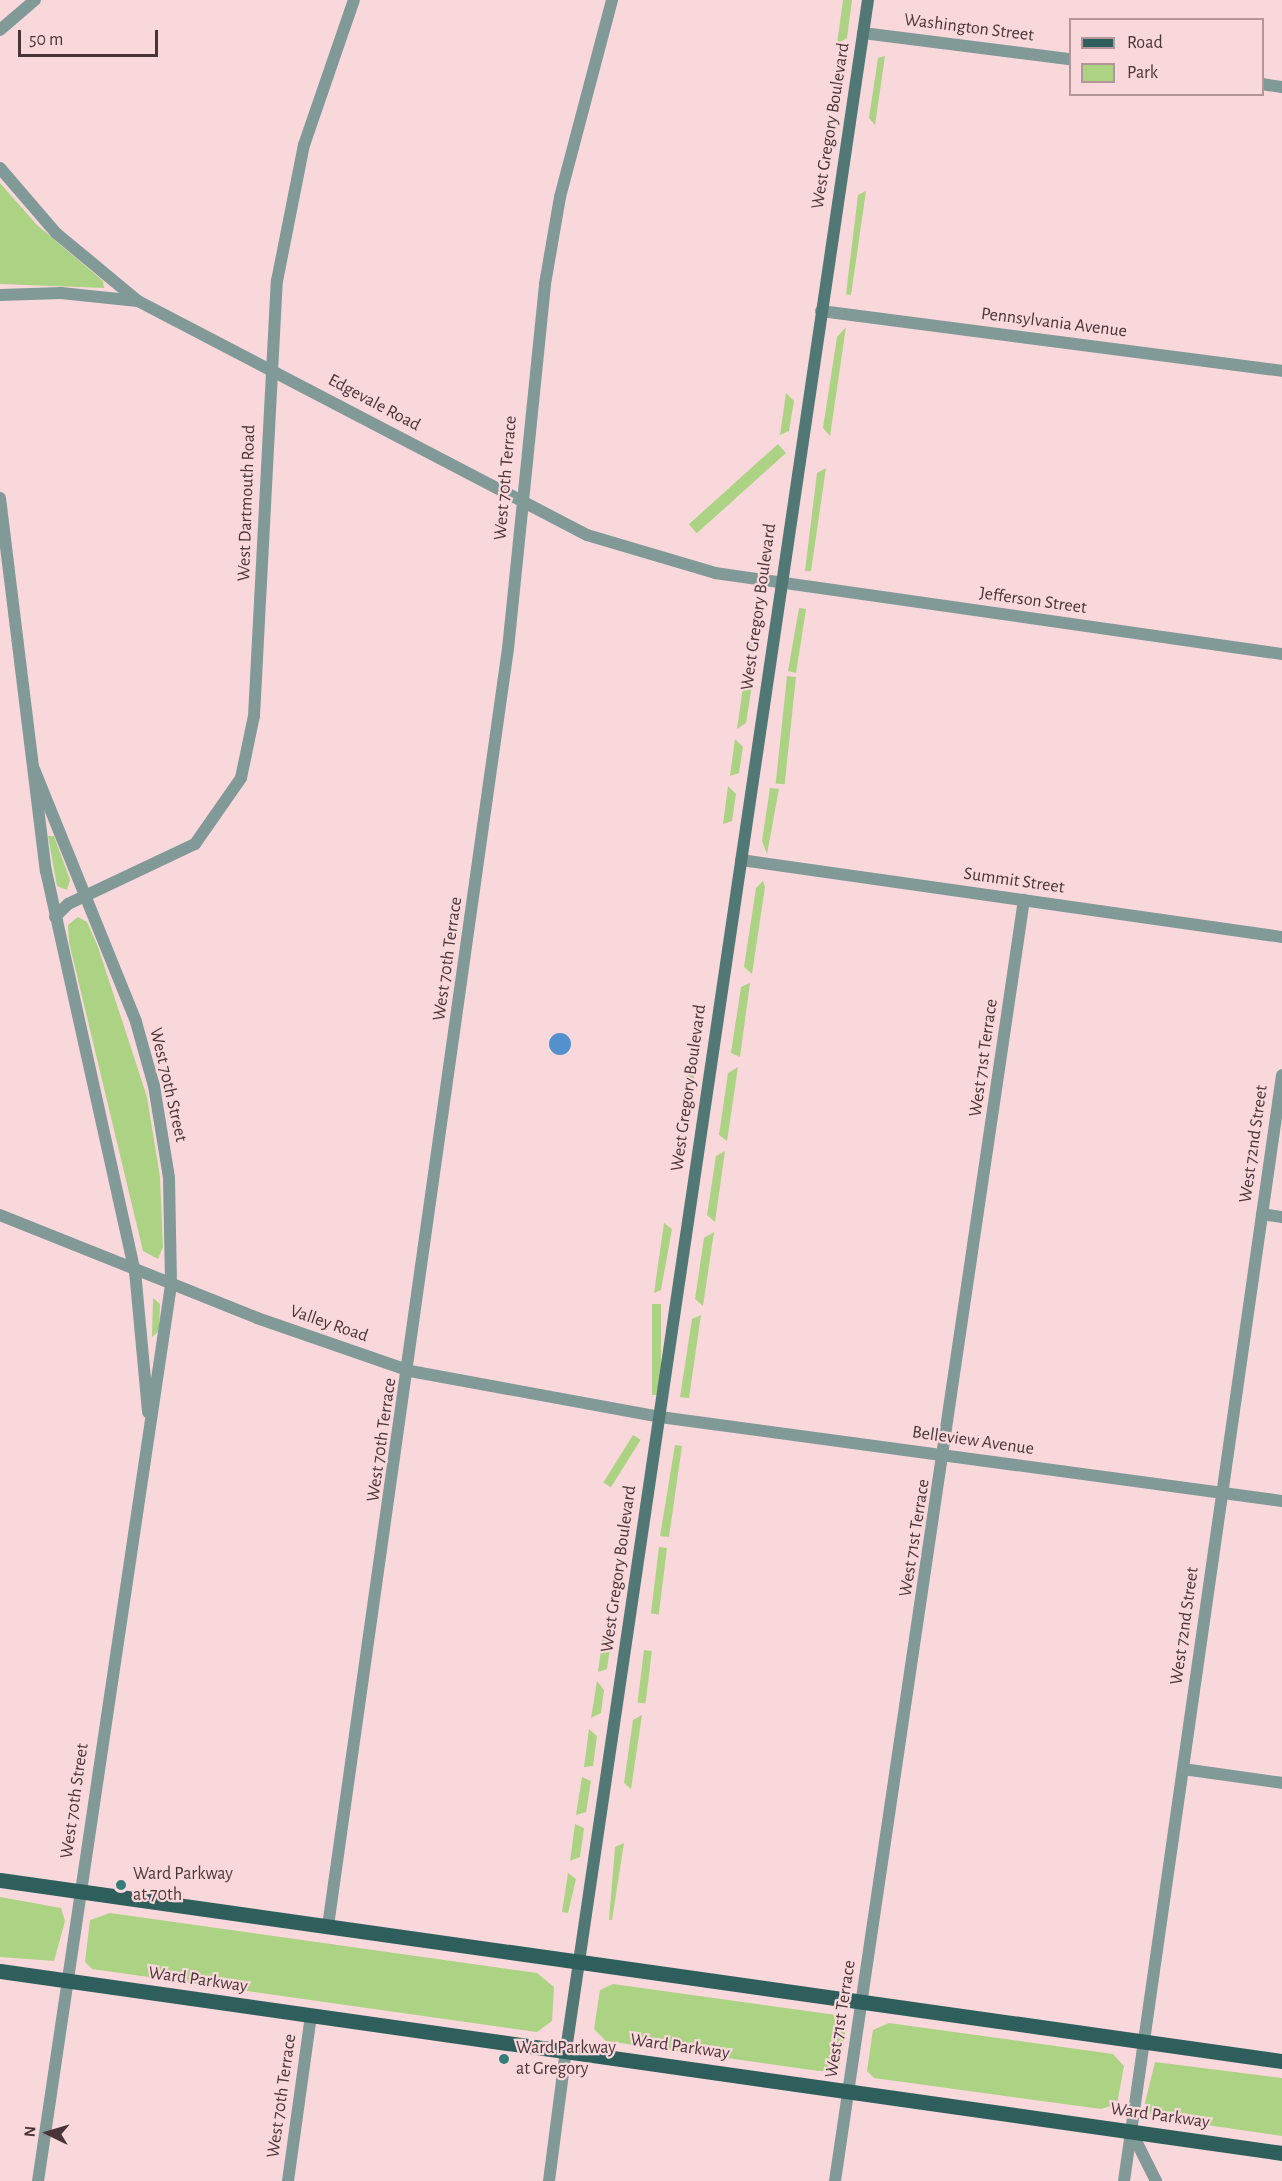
<!DOCTYPE html>
<html>
<head>
<meta charset="utf-8">
<style>
  body { margin:0 }
  #map { position:relative; width:1282px; height:2181px; overflow:hidden; background:#f9d8dc; font-family:"Alegreya Sans",sans-serif }
  div>[style] { position:absolute }
  [style*='--x'] { left:calc(var(--x)*1px); top:calc(var(--y)*1px); width:calc(var(--w)*1px); rotate:calc(var(--a)*1deg) }
  .green>* { inset:0; background:#acd283; transform-origin:0 0 }
  .water>* { inset:0; background:#5290ce }
  .round { border-radius:50% }
  .minor>* { height:12px; margin:-6px; padding:0 6px; transform-origin:6px; border-radius:6px; background:#819a98 }
  .tertiary>* { height:12px; margin:-6px; padding:0 6px; transform-origin:6px; border-radius:6px; background:#819a98 }
  .secondary>* { height:12px; margin:-6px; padding:0 6px; transform-origin:6px; border-radius:6px; background:#527875 }
  .primary>* { height:15px; margin:-7.5px; padding:0 7.5px; transform-origin:7.5px; border-radius:7.5px; background:#2e5f5c }
  .dots>* { width:16px; height:16px; translate:-50% -50%; box-sizing:border-box; border:3px solid #f9d8dc; border-radius:50% }
  span { translate:-50% -50%; white-space:nowrap; text-align:center; line-height:1.15; -webkit-text-stroke:4.5px #f9d8dc; paint-order:stroke }
  .street-label { font-size:18px; color:#4a3437 }
  .poi-label { font-size:18px; color:#4a3437 }
  .left { translate:0 -50%; text-align:left }
  .legend { position:absolute; left:1069px; top:18px; width:195px; height:78px; box-sizing:border-box; background:#f9d8dc; border:2px solid #b3969a; margin:0; padding:8px 10px; list-style:none; font-size:18px; color:#4a3437 }
  .legend li { display:flex; align-items:center; gap:12px; height:30px }
  .legend b { width:30px; border:2px solid #b3969a }
  .north { position:absolute; left:18px; top:2103px; width:60px; height:60px; -webkit-text-stroke:4px #f9d8dc; paint-order:stroke; rotate:275deg; font-size:16px; font-weight:700; line-height:24px; text-align:center; color:#4a3437 }
  .north::after { content:''; display:block; margin:auto; width:21px; height:27px; background:#4a3437; clip-path:polygon(50% 0,100% 100%,50% 72%,0 100%) }
  .scale { position:absolute; left:18px; top:30px; width:140px; height:27px; box-sizing:border-box; border:3px solid #4a3437; border-top:0; padding-left:8px; font-size:18px; line-height:21px; white-space:nowrap; color:#4a3437; -webkit-text-stroke:4px #f9d8dc; paint-order:stroke }
</style>
</head>
<body>
<div id="map">
  <div class="green">
    <i style="clip-path:polygon(843px 0,852px 0,847px 38px,837px 44px)"></i>
    <i style="clip-path:polygon(885px 56px,875px 125px,869px 118px,878px 58px)"></i>
    <i style="clip-path:polygon(0 183px,37px 225px,103px 281px,104px 288px,0 284px)"></i>
    <i style="clip-path:polygon(866px 191px,851px 295px,846px 294px,858px 195px)"></i>
    <i style="clip-path:polygon(846px 327px,830px 436px,823px 428px,837px 337px)"></i>
    <i style="clip-path:polygon(786px 393px,794px 401px,789px 431px,780px 435px)"></i>
    <i style="left:778px;top:444px;width:12px;height:120px;rotate:48deg"></i>
    <i style="clip-path:polygon(826px 468px,811px 571px,805px 571px,817px 473px)"></i>
    <i style="clip-path:polygon(756px 597px,763px 611px,758px 643px,748px 649px)"></i>
    <i style="clip-path:polygon(799px 608px,806px 609px,796px 673px,788px 671px)"></i>
    <i style="clip-path:polygon(747px 659px,755px 666px,746px 723px,737px 729px)"></i>
    <i style="left:787px;top:676px;width:9px;height:108px;rotate:6deg"></i>
    <i style="clip-path:polygon(735px 739px,743px 747px,739px 773px,730px 776px)"></i>
    <i style="clip-path:polygon(728px 786px,736px 794px,732px 821px,723px 824px)"></i>
    <i style="clip-path:polygon(770px 788px,779px 789px,767px 854px,762px 841px)"></i>
    <i style="clip-path:polygon(48px 836px,54px 836px,70px 880px,67px 890px,57px 886px)"></i>
    <i style="clip-path:polygon(763px 881px,765px 887px,752px 974px,744px 967px,756px 888px)"></i>
    <i style="clip-path:polygon(78px 917px,87px 922px,98px 947px,147px 1097px,160px 1177px,163px 1247px,158px 1259px,143px 1251px,69px 942px,68px 925px)"></i>
    <i style="clip-path:polygon(750px 983px,740px 1057px,731px 1053px,741px 987px)"></i>
    <i style="clip-path:polygon(695px 1012px,703px 1019px,694px 1078px,685px 1082px)"></i>
    <i style="clip-path:polygon(738px 1067px,727px 1141px,719px 1135px,728px 1073px)"></i>
    <i style="clip-path:polygon(725px 1151px,715px 1222px,707px 1215px,716px 1156px)"></i>
    <i style="clip-path:polygon(664px 1223px,672px 1229px,661px 1290px,654px 1293px)"></i>
    <i style="clip-path:polygon(714px 1232px,703px 1306px,695px 1299px,704px 1238px)"></i>
    <i style="clip-path:polygon(153px 1298px,160px 1304px,159px 1331px,152px 1337px)"></i>
    <i style="left:652px;top:1304px;width:9px;height:91px"></i>
    <i style="clip-path:polygon(701px 1315px,689px 1398px,680px 1397px,692px 1319px)"></i>
    <i style="left:633px;top:1435px;width:9px;height:56px;rotate:32deg"></i>
    <i style="clip-path:polygon(675px 1445px,682px 1446px,669px 1537px,660px 1536px)"></i>
    <i style="left:659px;top:1547px;width:8px;height:67px;rotate:7deg"></i>
    <i style="clip-path:polygon(603px 1634px,611px 1641px,607px 1669px,598px 1672px)"></i>
    <i style="left:644px;top:1650px;width:8px;height:53px;rotate:7deg"></i>
    <i style="clip-path:polygon(597px 1681px,604px 1690px,601px 1713px,591px 1718px)"></i>
    <i style="clip-path:polygon(642px 1715px,631px 1789px,624px 1783px,633px 1720px)"></i>
    <i style="clip-path:polygon(589px 1729px,597px 1736px,593px 1766px,584px 1767px)"></i>
    <i style="clip-path:polygon(582px 1777px,591px 1781px,586px 1812px,576px 1815px)"></i>
    <i style="clip-path:polygon(575px 1824px,584px 1828px,580px 1857px,570px 1861px)"></i>
    <i style="clip-path:polygon(624px 1843px,612px 1920px,609px 1920px,615px 1847px)"></i>
    <i style="clip-path:polygon(568px 1873px,576px 1879px,568px 1913px,562px 1912px)"></i>
    <i style="clip-path:polygon(0 1897px,61px 1908px,65px 1921px,54px 1961px,0 1957px)"></i>
    <i style="clip-path:polygon(110px 1913px,537px 1973px,554px 1987px,552px 2021px,537px 2032px,92px 1969px,85px 1962px,90px 1920px)"></i>
    <i style="clip-path:polygon(613px 1984px,836px 2015px,846px 2027px,840px 2064px,834px 2071px,819px 2071px,606px 2041px,594px 2029px,600px 1990px)"></i>
    <i style="clip-path:polygon(889px 2023px,1113px 2054px,1124px 2066px,1117px 2104px,1101px 2109px,874px 2078px,867px 2071px,873px 2030px)"></i>
    <i style="clip-path:polygon(1155px 2062px,1282px 2078px,1282px 2136px,1152px 2117px,1145px 2103px)"></i>
  </div>
  <div class="water">
    <i class="round" style="left:549px;top:1033px;width:22px;height:22px"></i>
  </div>
  <div class="minor">
    <i style="--x:0;--y:30;--w:46;--a:-40.6"></i>
    <i style="--x:863;--y:33;--w:209;--a:7.2"></i>
    <i style="--x:1262;--y:84;--w:20;--a:9"></i>
    <i style="--x:0;--y:168;--w:86;--a:49.3"></i>
    <i style="--x:56;--y:233;--w:107;--a:39.7"></i>
    <i style="--x:138;--y:301;--w:506;--a:27.53"></i>
    <i style="--x:587;--y:535;--w:134;--a:16.5"></i>
    <i style="--x:715;--y:573;--w:573;--a:8.13"></i>
    <i style="--x:0;--y:295;--w:61;--a:-1.9"></i>
    <i style="--x:61;--y:293;--w:77;--a:5.9"></i>
    <i style="--x:821;--y:311;--w:465;--a:7.4"></i>
    <i style="--x:0;--y:498;--w:376;--a:83"></i>
    <i style="--x:46;--y:871;--w:410;--a:77.5"></i>
    <i style="--x:135;--y:1271;--w:142;--a:84.7"></i>
    <i style="--x:34;--y:769;--w:273;--a:68"></i>
    <i style="--x:136;--y:1022;--w:66;--a:74.3"></i>
    <i style="--x:154;--y:1086;--w:93;--a:80.7"></i>
    <i style="--x:169;--y:1178;--w:107;--a:88.9"></i>
    <i style="--x:171;--y:1285;--w:906;--a:98.44"></i>
    <i style="--x:741;--y:860;--w:546;--a:8.1"></i>
    <i style="--x:55;--y:917;--w:18;--a:-45"></i>
    <i style="--x:68;--y:904;--w:140;--a:-25.3"></i>
    <i style="--x:195;--y:844;--w:80;--a:-55.1"></i>
    <i style="--x:241;--y:778;--w:63;--a:-78.2"></i>
    <i style="--x:254;--y:716;--w:436;--a:-87"></i>
    <i style="--x:277;--y:281;--w:139;--a:-78.8"></i>
    <i style="--x:304;--y:145;--w:153;--a:-71"></i>
    <i style="--x:1262;--y:1214;--w:20;--a:9"></i>
    <i style="--x:0;--y:1215;--w:277;--a:21.8"></i>
    <i style="--x:257;--y:1318;--w:162;--a:19.1"></i>
    <i style="--x:410;--y:1371;--w:254;--a:10.4"></i>
    <i style="--x:660;--y:1417;--w:628;--a:7.69"></i>
    <i style="--x:1183;--y:1769;--w:100;--a:8"></i>
    <i style="--x:328;--y:1926;--w:1290;--a:-81.98"></i>
    <i style="--x:508;--y:649;--w:367;--a:-84.2"></i>
    <i style="--x:545;--y:284;--w:88;--a:-80.2"></i>
    <i style="--x:560;--y:197;--w:204;--a:-75.2"></i>
    <i style="--x:1132;--y:2133;--w:54;--a:63.4"></i>
    <i style="--x:288;--y:2181;--w:167;--a:-82.1"></i>
    <i style="--x:835;--y:2181;--w:1295;--a:-81.61"></i>
    <i style="--x:1124;--y:2181;--w:1117;--a:-81.87"></i>
  </div>
  <div class="tertiary">
    <i style="--x:549;--y:2181;--w:132;--a:-82.6"></i>
  </div>
  <div class="secondary">
    <i style="--x:566;--y:2050;--w:2072;--a:-81.62"></i>
  </div>
  <div class="primary">
    <i style="--x:0;--y:1880;--w:1295;--a:8.04"></i>
    <i style="--x:0;--y:1971;--w:1295;--a:8.08"></i>
  </div>
  <div class="dots">
    <i style="left:121px;top:1885px;background:#357d78"></i>
    <i style="left:504px;top:2059px;background:#357d78"></i>
  </div>
  <div class="street-label">
    <span style="left:969px;top:28px;rotate:7deg">Washington Street</span>
    <span style="left:831px;top:126px;rotate:-81deg">West Gregory Boulevard</span>
    <span style="left:1054px;top:323px;rotate:7deg">Pennsylvania Avenue</span>
    <span style="left:374px;top:403px;rotate:28deg">Edgevale Road</span>
    <span style="left:506px;top:478px;rotate:-85deg">West 70th Terrace</span>
    <span style="left:247px;top:503px;rotate:-88deg">West Dartmouth Road</span>
    <span style="left:1033px;top:601px;rotate:8deg">Jefferson Street</span>
    <span style="left:759px;top:607px;rotate:-82deg">West Gregory Boulevard</span>
    <span style="left:1014px;top:881px;rotate:8deg">Summit Street</span>
    <span style="left:448px;top:959px;rotate:-82deg">West 70th Terrace</span>
    <span style="left:984px;top:1058px;rotate:-82deg">West 71st Terrace</span>
    <span style="left:168px;top:1085px;rotate:77deg">West 70th Street</span>
    <span style="left:689px;top:1088px;rotate:-82deg">West Gregory Boulevard</span>
    <span style="left:1254px;top:1144px;rotate:-82deg">West 72nd Street</span>
    <span style="left:329px;top:1324px;rotate:19deg">Valley Road</span>
    <span style="left:382px;top:1440px;rotate:-82deg">West 70th Terrace</span>
    <span style="left:973px;top:1441px;rotate:8deg">Belleview Avenue</span>
    <span style="left:915px;top:1538px;rotate:-81deg">West 71st Terrace</span>
    <span style="left:619px;top:1569px;rotate:-82deg">West Gregory Boulevard</span>
    <span style="left:1185px;top:1626px;rotate:-82deg">West 72nd Street</span>
    <span style="left:75px;top:1801px;rotate:-82deg">West 70th Street</span>
    <span style="left:198px;top:1980px;rotate:8deg">Ward Parkway</span>
    <span style="left:841px;top:2019px;rotate:-81deg">West 71st Terrace</span>
    <span style="left:680px;top:2047px;rotate:8deg">Ward Parkway</span>
    <span style="left:282px;top:2096px;rotate:-82deg">West 70th Terrace</span>
    <span style="left:1160px;top:2116px;rotate:8deg">Ward Parkway</span>
  </div>
  <div class="poi-label">
    <span class="left" style="left:133px;top:1885px">Ward Parkway<br>at 70th</span>
    <span class="left" style="left:516px;top:2059px">Ward Parkway<br>at Gregory</span>
  </div>
  <ul class="legend">
  <li><b style="height:8px;background:#2e5f5c"></b>Road</li>
  <li><b style="height:16px;background:#acd283"></b>Park</li>
  </ul>
  <div class="north">N</div>
  <div class="scale">50 m</div>
</div>
</body>
</html>
